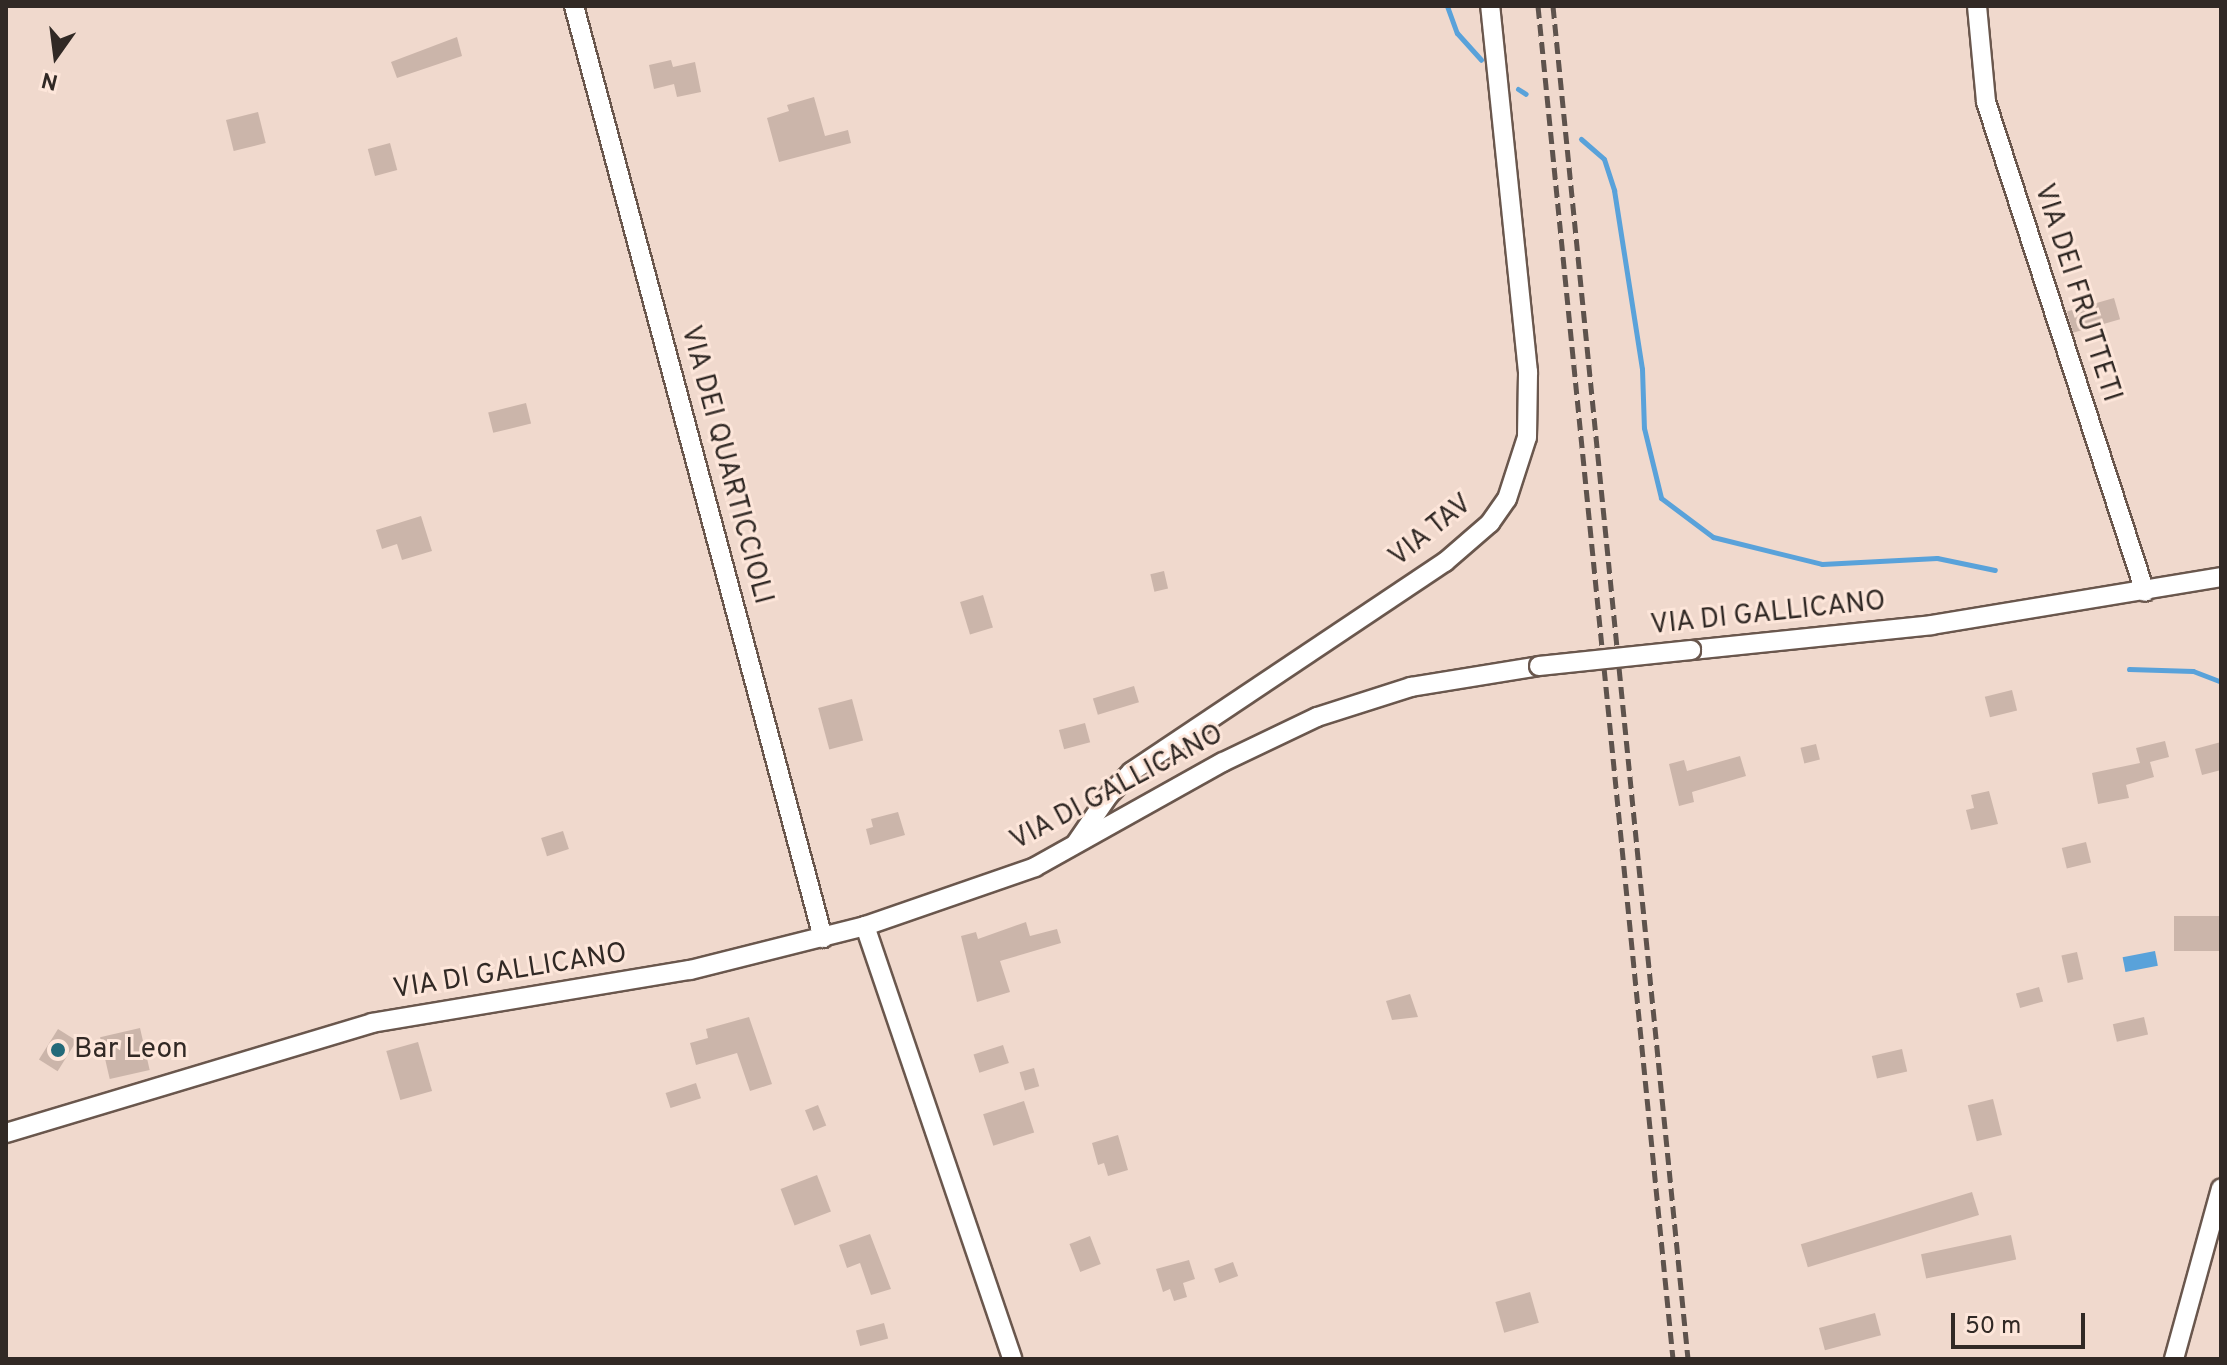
<!DOCTYPE html>
<html>
<head>
<meta charset="utf-8">
<style>
  body { margin:0 }
  #map { position:relative; width:2227px; height:1365px; overflow:hidden; background:#f0d9cd; font-family:Overpass,sans-serif }
  div>[style] { position:absolute }
  [style*='--x'] { left:calc(var(--x)*1px); top:calc(var(--y)*1px); width:calc(var(--w)*1px); rotate:calc(var(--a)*1deg) }
  .water>* { inset:0; background:#59a2da; transform-origin:0 0 }
  .stream>* { height:5px; margin:-2.5px; padding:0 2.5px; transform-origin:2.5px; border-radius:2.5px; background:#59a2da }
  .building>* { inset:0; background:#cbb5aa; transform-origin:0 0 }
  .roads { filter:drop-shadow(2px 0 #6a574d) drop-shadow(-2px 0 #6a574d) drop-shadow(0 2px #6a574d) drop-shadow(0 -2px #6a574d) }
  .minor>* { height:18px; margin:-9px; padding:0 9px; transform-origin:9px; border-radius:9px; background:#fff }
  .rail>* { height:5px; margin-top:-2.5px; transform-origin:0; background:repeating-linear-gradient(90deg,#5e534d 0 12px,transparent 0 18px) }
  .bridges { filter:drop-shadow(2px 0 #6a574d) drop-shadow(-2px 0 #6a574d) drop-shadow(0 2px #6a574d) drop-shadow(0 -2px #6a574d) }
  .minor-bridge>* { height:18px; margin:-9px; padding:0 9px; transform-origin:9px; border-radius:9px; background:#fff }
  .dots>* { width:22px; height:22px; translate:-50% -50%; box-sizing:border-box; border:4px solid #fde6da; border-radius:50% }
  span { translate:-50% -50%; white-space:nowrap; text-align:center; line-height:1.15; -webkit-text-stroke:6px #fde6da; paint-order:stroke }
  .street-label { font-size:28px; color:#312925 }
  .poi-label { font-size:28px; color:#312925 }
  .left { translate:0 -50%; text-align:left }
  .frame { position:absolute; inset:0; border:8px solid #312925; pointer-events:none }
  .north { position:absolute; left:16px; top:16px; width:80px; height:80px; -webkit-text-stroke:6px #fde6da; paint-order:stroke; rotate:194deg; font-size:22px; font-weight:700; line-height:32px; text-align:center; color:#312925 }
  .north::after { content:''; display:block; margin:auto; width:28px; height:36px; background:#312925; clip-path:polygon(50% 0,100% 100%,50% 72%,0 100%) }
  .scale { position:absolute; left:1951px; top:1313px; width:134px; height:36px; box-sizing:border-box; border:4px solid #312925; border-top:0; padding-left:10px; font-size:24px; line-height:28px; white-space:nowrap; color:#312925; -webkit-text-stroke:6px #fde6da; paint-order:stroke }
</style>
</head>
<body>
<div id="map">
  <div class="water">
    <i style="left:2155px;top:951px;width:15px;height:33px;rotate:79deg"></i>
  </div>
  <div class="stream">
    <i style="--x:1447;--y:6;--w:29;--a:70"></i>
    <i style="--x:1457;--y:33;--w:36;--a:48"></i>
    <i style="--x:1518;--y:89;--w:9;--a:32"></i>
    <i style="--x:1581;--y:139;--w:30;--a:41"></i>
    <i style="--x:1604;--y:159;--w:33;--a:72"></i>
    <i style="--x:1614;--y:190;--w:181;--a:81.1"></i>
    <i style="--x:1642;--y:369;--w:59;--a:88.1"></i>
    <i style="--x:1644;--y:428;--w:72;--a:76.3"></i>
    <i style="--x:1661;--y:498;--w:65;--a:36.9"></i>
    <i style="--x:1713;--y:537;--w:112;--a:13.9"></i>
    <i style="--x:1822;--y:564;--w:115;--a:-3"></i>
    <i style="--x:1937;--y:558;--w:59;--a:11.7"></i>
    <i style="--x:2129;--y:669;--w:64;--a:1.8"></i>
    <i style="--x:2193;--y:671;--w:30;--a:21"></i>
  </div>
  <div class="building">
    <i style="clip-path:polygon(457px 37px,462px 56px,397px 78px,391px 62px)"></i>
    <i style="clip-path:polygon(671px 60px,673px 67px,695px 62px,701px 92px,677px 97px,674px 84px,654px 89px,649px 65px)"></i>
    <i style="clip-path:polygon(814px 97px,825px 136px,848px 130px,851px 143px,779px 162px,767px 118px,789px 111px,787px 105px)"></i>
    <i style="left:258px;top:112px;width:32px;height:33px;rotate:76deg"></i>
    <i style="left:390px;top:143px;width:28px;height:23px;rotate:75deg"></i>
    <i style="left:2114px;top:298px;width:22px;height:49px;rotate:74deg"></i>
    <i style="left:526px;top:403px;width:21px;height:39px;rotate:76deg"></i>
    <i style="clip-path:polygon(421px 516px,432px 551px,402px 560px,397px 544px,382px 549px,376px 530px)"></i>
    <i style="left:1164px;top:571px;width:18px;height:14px;rotate:77deg"></i>
    <i style="left:983px;top:595px;width:34px;height:24px;rotate:73deg"></i>
    <i style="left:1134px;top:686px;width:17px;height:43px;rotate:73deg"></i>
    <i style="left:2012px;top:690px;width:21px;height:28px;rotate:76deg"></i>
    <i style="left:852px;top:699px;width:43px;height:35px;rotate:75deg"></i>
    <i style="left:1085px;top:723px;width:20px;height:27px;rotate:75deg"></i>
    <i style="clip-path:polygon(2165px 741px,2169px 757px,2150px 762px,2154px 777px,2126px 785px,2129px 798px,2098px 804px,2092px 773px,2140px 763px,2136px 748px)"></i>
    <i style="clip-path:polygon(2221px 742px,2221px 770px,2202px 775px,2195px 749px)"></i>
    <i style="left:1816px;top:744px;width:16px;height:16px;rotate:76deg"></i>
    <i style="clip-path:polygon(1740px 756px,1746px 776px,1692px 792px,1694px 802px,1679px 806px,1669px 764px,1684px 760px,1687px 771px)"></i>
    <i style="clip-path:polygon(1989px 791px,1998px 824px,1971px 830px,1966px 810px,1974px 808px,1971px 795px)"></i>
    <i style="clip-path:polygon(898px 812px,905px 835px,870px 845px,866px 829px,873px 827px,871px 819px)"></i>
    <i style="left:563px;top:831px;width:19px;height:23px;rotate:72deg"></i>
    <i style="left:2086px;top:842px;width:21px;height:25px;rotate:76deg"></i>
    <i style="left:2174px;top:916px;width:47px;height:35px"></i>
    <i style="clip-path:polygon(1026px 922px,1030px 936px,1057px 929px,1061px 943px,1000px 961px,1010px 992px,977px 1002px,961px 936px,976px 932px,978px 939px)"></i>
    <i style="left:2077px;top:952px;width:28px;height:16px;rotate:77deg"></i>
    <i style="left:2039px;top:987px;width:15px;height:24px;rotate:74deg"></i>
    <i style="clip-path:polygon(1410px 994px,1418px 1017px,1392px 1020px,1386px 1001px)"></i>
    <i style="clip-path:polygon(749px 1017px,772px 1084px,750px 1091px,737px 1053px,696px 1065px,690px 1043px,708px 1038px,706px 1029px)"></i>
    <i style="left:2144px;top:1017px;width:18px;height:32px;rotate:77deg"></i>
    <i style="left:140px;top:1028px;width:43px;height:41px;rotate:77deg"></i>
    <i style="left:58px;top:1029px;width:22px;height:36px;rotate:32deg"></i>
    <i style="left:418px;top:1042px;width:51px;height:33px;rotate:74deg"></i>
    <i style="left:1003px;top:1045px;width:19px;height:31px;rotate:72deg"></i>
    <i style="left:1902px;top:1049px;width:23px;height:31px;rotate:77deg"></i>
    <i style="left:1034px;top:1068px;width:19px;height:15px;rotate:74deg"></i>
    <i style="left:696px;top:1083px;width:16px;height:32px;rotate:72deg"></i>
    <i style="left:1993px;top:1099px;width:37px;height:26px;rotate:76deg"></i>
    <i style="left:1024px;top:1101px;width:33px;height:43px;rotate:72deg"></i>
    <i style="left:818px;top:1105px;width:22px;height:14px;rotate:68deg"></i>
    <i style="clip-path:polygon(1118px 1135px,1128px 1170px,1108px 1176px,1104px 1163px,1098px 1165px,1092px 1143px)"></i>
    <i style="left:817px;top:1175px;width:39px;height:39px;rotate:69deg"></i>
    <i style="left:1972px;top:1192px;width:24px;height:179px;rotate:73deg"></i>
    <i style="clip-path:polygon(870px 1234px,891px 1289px,871px 1295px,860px 1263px,847px 1268px,839px 1245px)"></i>
    <i style="left:2011px;top:1235px;width:25px;height:92px;rotate:78deg"></i>
    <i style="left:1090px;top:1236px;width:30px;height:22px;rotate:69deg"></i>
    <i style="clip-path:polygon(1189px 1260px,1195px 1279px,1183px 1283px,1187px 1297px,1174px 1301px,1170px 1289px,1163px 1292px,1156px 1269px)"></i>
    <i style="left:1233px;top:1262px;width:15px;height:20px;rotate:70deg"></i>
    <i style="left:1530px;top:1292px;width:32px;height:36px;rotate:74deg"></i>
    <i style="left:1875px;top:1313px;width:23px;height:58px;rotate:75deg"></i>
    <i style="left:884px;top:1323px;width:16px;height:29px;rotate:75deg"></i>
  </div>
  <div class="roads">
    <div class="minor">
      <i style="--x:574;--y:6;--w:965;--a:75.04"></i>
      <i style="--x:1977;--y:6;--w:96;--a:84.6"></i>
      <i style="--x:1986;--y:102;--w:515;--a:72.02"></i>
      <i style="--x:1691;--y:650;--w:242;--a:-5.9"></i>
      <i style="--x:1932;--y:625;--w:293;--a:-9.4"></i>
      <i style="--x:1076;--y:843;--w:58;--a:-55.5"></i>
      <i style="--x:1109;--y:795;--w:32;--a:-46"></i>
      <i style="--x:1131;--y:772;--w:378;--a:-33.8"></i>
      <i style="--x:1445;--y:562;--w:60;--a:-40.9"></i>
      <i style="--x:1490;--y:523;--w:29;--a:-55"></i>
      <i style="--x:1507;--y:499;--w:65;--a:-72.1"></i>
      <i style="--x:1527;--y:437;--w:65;--a:-89.1"></i>
      <i style="--x:1528;--y:372;--w:368;--a:-95.9"></i>
      <i style="--x:865;--y:926;--w:457;--a:71.2"></i>
      <i style="--x:6;--y:1133;--w:382;--a:-16.7"></i>
      <i style="--x:372;--y:1023;--w:322;--a:-9.5"></i>
      <i style="--x:690;--y:970;--w:180;--a:-14.1"></i>
      <i style="--x:865;--y:926;--w:180;--a:-19.1"></i>
      <i style="--x:1035;--y:867;--w:215;--a:-29.2"></i>
      <i style="--x:1223;--y:762;--w:104;--a:-25.6"></i>
      <i style="--x:1317;--y:717;--w:99;--a:-17.7"></i>
      <i style="--x:1411;--y:687;--w:130;--a:-9.3"></i>
      <i style="--x:2174;--y:1359;--w:177;--a:-74.6"></i>
    </div>
  </div>
  <div class="rail">
    <i style="--x:1538;--y:6;--w:1360;--a:84.3"></i>
    <i style="--x:1553;--y:6;--w:1360;--a:84.3"></i>
  </div>
  <div class="bridges">
    <div class="minor-bridge">
      <i style="--x:1539;--y:666;--w:153;--a:-6"></i>
    </div>
  </div>
  <div class="dots">
    <i style="left:58px;top:1050px;background:#246a79"></i>
  </div>
  <div class="street-label">
    <span style="left:2077px;top:293px;rotate:72deg">VIA DEI FRUTTETI</span>
    <span style="left:726px;top:465px;rotate:75deg">VIA DEI QUARTICCIOLI</span>
    <span style="left:1431px;top:531px;rotate:-39deg">VIA TAV</span>
    <span style="left:1768px;top:614px;rotate:-6deg">VIA DI GALLICANO</span>
    <span style="left:1117px;top:788px;rotate:-28deg">VIA DI GALLICANO</span>
    <span style="left:510px;top:972px;rotate:-9deg">VIA DI GALLICANO</span>
  </div>
  <div class="poi-label">
    <span class="left" style="left:74px;top:1050px">Bar Leon</span>
  </div>
  <div class="frame"></div>
  <div class="north">N</div>
  <div class="scale">50 m</div>
</div>
</body>
</html>
